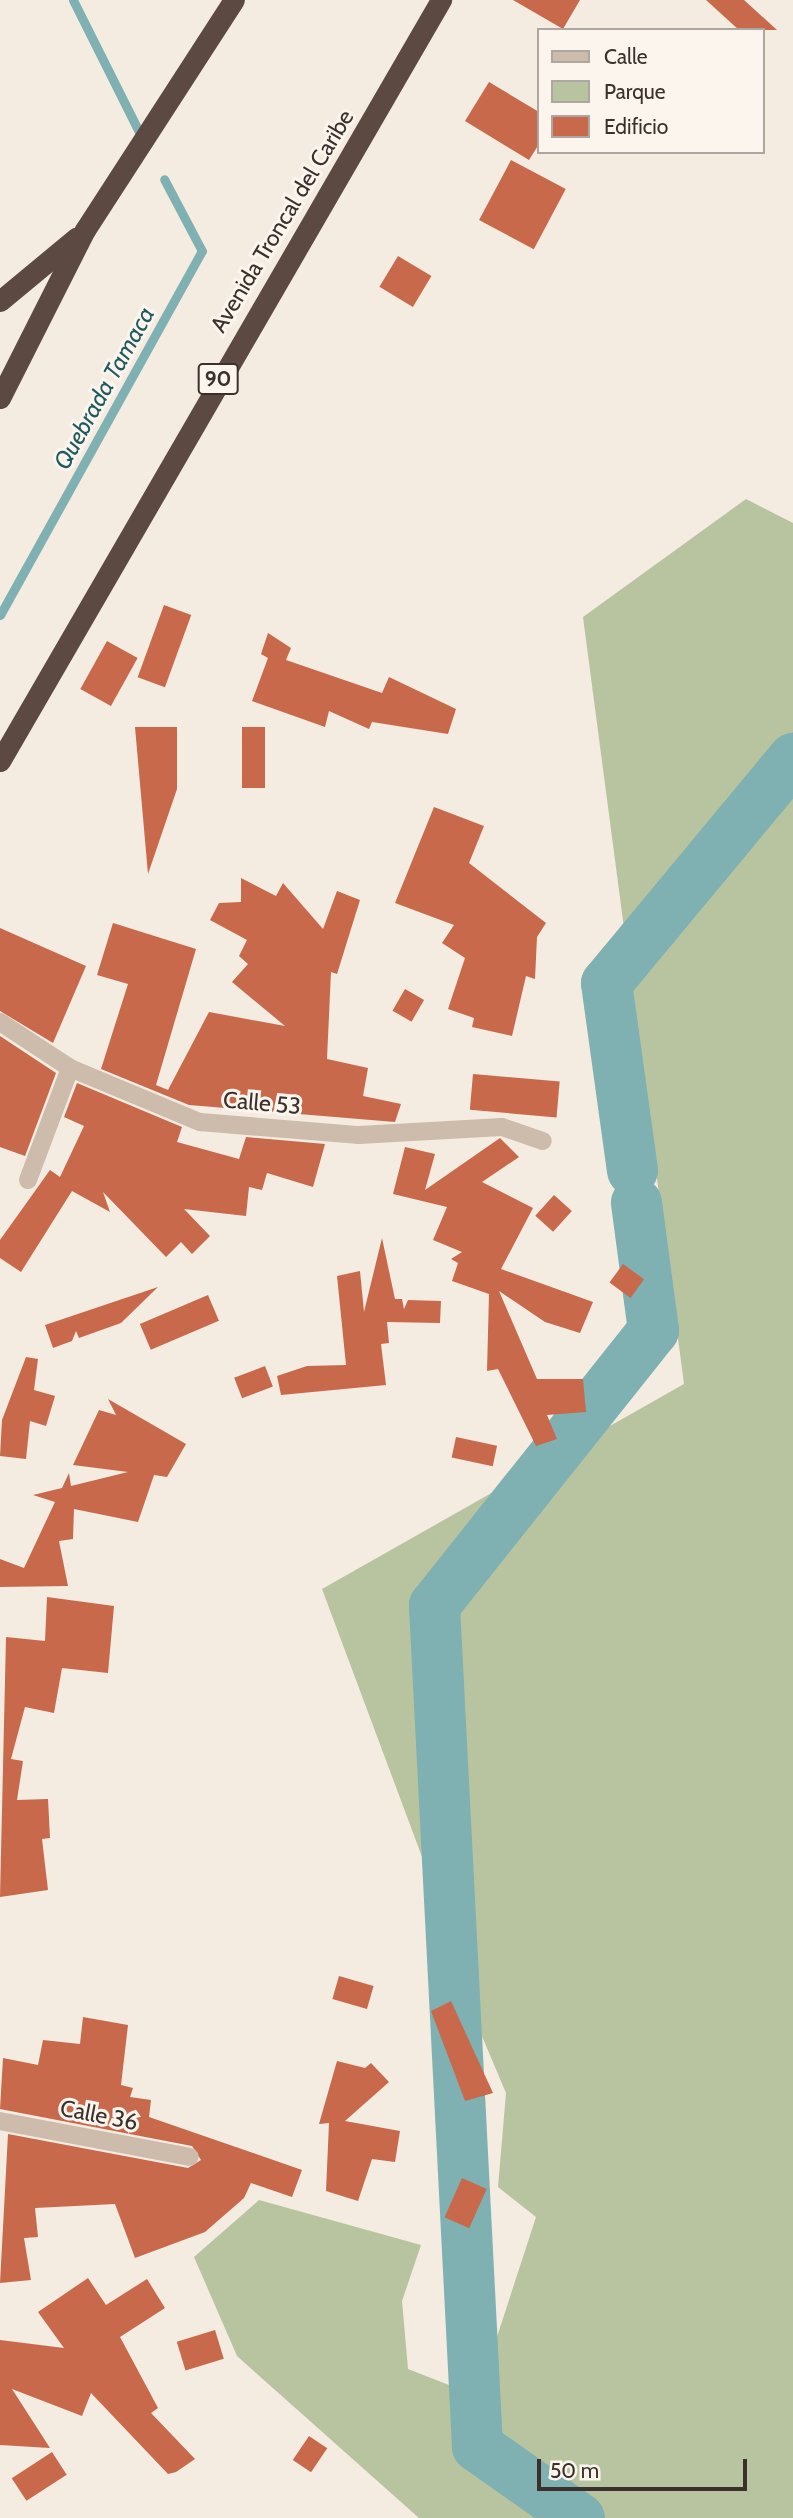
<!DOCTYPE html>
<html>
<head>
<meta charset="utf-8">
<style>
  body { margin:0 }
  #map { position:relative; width:793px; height:2518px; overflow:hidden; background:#f4ebe1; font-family:Cabin,sans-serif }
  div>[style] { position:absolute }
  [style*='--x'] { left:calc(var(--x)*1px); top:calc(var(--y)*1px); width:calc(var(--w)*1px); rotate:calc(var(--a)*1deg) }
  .green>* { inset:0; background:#b8c4a0 }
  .stream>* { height:9px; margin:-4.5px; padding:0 4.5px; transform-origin:4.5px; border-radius:4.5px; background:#7fb0b2 }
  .river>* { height:51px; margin:-25.5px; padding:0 25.5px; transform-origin:25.5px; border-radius:25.5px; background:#7fb0b2 }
  .building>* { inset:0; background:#c8694b; transform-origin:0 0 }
  .street>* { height:18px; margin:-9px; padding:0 9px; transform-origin:9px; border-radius:9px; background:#cdbbac }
  .highway>* { height:21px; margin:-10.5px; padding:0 10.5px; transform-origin:10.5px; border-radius:10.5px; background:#5c4a42 }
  span { translate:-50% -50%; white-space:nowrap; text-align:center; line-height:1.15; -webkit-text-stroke:6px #fbf5ee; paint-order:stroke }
  .shield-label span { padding:2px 5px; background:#fbf5ee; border:2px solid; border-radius:5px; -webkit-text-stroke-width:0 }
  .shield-label { font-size:21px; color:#3b302b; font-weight:700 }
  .street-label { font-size:23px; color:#3b302b }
  .water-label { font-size:24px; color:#1f5a5e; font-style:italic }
  .legend { position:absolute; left:537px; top:28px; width:228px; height:126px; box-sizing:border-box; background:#fbf5ee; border:2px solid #aea6a0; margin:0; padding:9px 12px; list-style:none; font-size:21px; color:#3b302b }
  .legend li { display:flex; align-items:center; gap:14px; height:35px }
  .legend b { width:35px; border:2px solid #aea6a0 }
  .scale { position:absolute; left:537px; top:2459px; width:210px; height:32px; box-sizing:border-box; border:4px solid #3b302b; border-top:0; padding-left:9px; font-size:21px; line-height:24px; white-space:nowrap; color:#3b302b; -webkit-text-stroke:5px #fbf5ee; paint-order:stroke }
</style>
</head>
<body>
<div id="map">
  <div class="green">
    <i style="clip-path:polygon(746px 499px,793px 523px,793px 2518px,419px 2518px,237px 2356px,194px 2257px,259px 2200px,421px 2245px,402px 2301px,408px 2369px,449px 2385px,495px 2343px,536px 2217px,498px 2187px,506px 2093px,476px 2022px,469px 1944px,443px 1913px,322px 1589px,684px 1384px,583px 617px)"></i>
  </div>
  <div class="stream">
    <i style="--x:73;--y:0;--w:150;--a:63.4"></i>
    <i style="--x:0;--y:615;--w:416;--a:-61"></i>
    <i style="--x:202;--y:251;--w:81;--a:-117.8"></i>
  </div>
  <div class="river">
    <i style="--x:632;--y:1170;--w:189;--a:-97.9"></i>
    <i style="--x:606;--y:983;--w:293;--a:-50.3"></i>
    <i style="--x:579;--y:2518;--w:125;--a:-144.8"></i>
    <i style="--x:477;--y:2446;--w:842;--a:-92.93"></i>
    <i style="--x:434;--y:1605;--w:352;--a:-51.5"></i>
    <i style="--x:653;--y:1330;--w:129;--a:-97.6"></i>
  </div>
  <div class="building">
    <i style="clip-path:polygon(513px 0,580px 0,563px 29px)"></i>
    <i style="clip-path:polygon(706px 0,744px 0,777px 30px,739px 30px)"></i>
    <i style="clip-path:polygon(489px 82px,539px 112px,539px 144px,529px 160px,465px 121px)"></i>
    <i style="left:511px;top:160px;width:62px;height:68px;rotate:28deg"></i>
    <i style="left:398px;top:256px;width:39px;height:36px;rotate:31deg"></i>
    <i style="left:164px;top:605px;width:29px;height:77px;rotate:20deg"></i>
    <i style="clip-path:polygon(268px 633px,291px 648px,286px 660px,382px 693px,389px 677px,456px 709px,448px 734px,372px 722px,369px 729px,329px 711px,325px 727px,252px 701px,268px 658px,261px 654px)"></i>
    <i style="left:107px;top:641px;width:35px;height:55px;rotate:29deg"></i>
    <i style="clip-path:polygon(135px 727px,177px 727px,177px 789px,148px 874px)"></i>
    <i style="left:242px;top:727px;width:23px;height:61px"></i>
    <i style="clip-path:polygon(434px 807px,484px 826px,469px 863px,546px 923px,537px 937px,535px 979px,526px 976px,512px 1036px,472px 1027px,474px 1018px,448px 1009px,465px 958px,442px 943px,454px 925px,395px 903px)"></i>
    <i style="clip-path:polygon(241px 878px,276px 896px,283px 883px,323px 929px,337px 891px,360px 900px,337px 974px,331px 972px,327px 1059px,368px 1068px,363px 1096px,401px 1104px,395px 1122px,189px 1105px,101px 1069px,128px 984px,97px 975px,113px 923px,196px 949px,156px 1085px,168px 1090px,209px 1012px,285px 1026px,232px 982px,248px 964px,239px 956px,247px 940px,210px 920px,219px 903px,241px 902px)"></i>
    <i style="clip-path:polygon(0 928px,86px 966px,53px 1043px,0 1011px)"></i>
    <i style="left:405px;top:989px;width:22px;height:25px;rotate:30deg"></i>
    <i style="clip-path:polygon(0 1036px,56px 1073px,25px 1156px,0 1147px)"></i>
    <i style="left:473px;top:1074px;width:87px;height:36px;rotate:5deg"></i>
    <i style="clip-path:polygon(77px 1083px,182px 1127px,177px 1142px,239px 1159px,246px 1137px,325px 1144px,313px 1187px,267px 1173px,262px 1190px,249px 1187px,246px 1216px,184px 1209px,210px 1236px,192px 1254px,181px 1242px,166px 1257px,103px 1192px,110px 1212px,72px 1191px,21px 1272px,0 1258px,0 1240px,50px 1170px,60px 1177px,84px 1126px,64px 1117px)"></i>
    <i style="clip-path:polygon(500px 1138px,519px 1157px,482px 1182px,533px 1208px,501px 1269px,593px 1302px,580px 1333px,545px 1322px,499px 1291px,537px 1379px,583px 1379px,586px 1412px,547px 1415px,557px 1439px,536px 1446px,498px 1369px,487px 1371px,489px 1294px,452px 1281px,458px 1263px,451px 1259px,462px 1252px,433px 1240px,447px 1207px,393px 1194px,405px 1147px,435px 1154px,425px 1190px)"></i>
    <i style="left:554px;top:1195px;width:24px;height:28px;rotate:42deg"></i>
    <i style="clip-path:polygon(382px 1238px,395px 1299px,402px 1299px,404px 1309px,408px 1300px,441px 1301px,440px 1323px,387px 1322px,389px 1343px,381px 1344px,386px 1385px,281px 1395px,277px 1376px,307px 1366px,346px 1365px,337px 1276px,360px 1271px,364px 1312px)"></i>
    <i style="left:623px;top:1264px;width:26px;height:23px;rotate:36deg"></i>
    <i style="clip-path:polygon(158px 1287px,121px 1323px,79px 1338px,76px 1331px,72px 1341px,53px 1348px,45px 1325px)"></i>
    <i style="left:208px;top:1295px;width:28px;height:74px;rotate:67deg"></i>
    <i style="clip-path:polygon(26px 1357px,38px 1359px,34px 1390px,55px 1396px,46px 1426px,30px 1421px,26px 1459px,0 1456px,2px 1420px)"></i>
    <i style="left:265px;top:1366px;width:22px;height:33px;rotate:69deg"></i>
    <i style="clip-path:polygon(108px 1399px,186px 1444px,167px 1477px,154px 1475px,138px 1522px,74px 1509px,73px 1539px,59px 1541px,68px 1586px,0 1587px,0 1559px,24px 1568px,55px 1502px,33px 1495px,62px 1488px,69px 1473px,71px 1486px,128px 1472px,73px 1465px,99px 1410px,116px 1415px)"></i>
    <i style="left:456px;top:1437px;width:42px;height:21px;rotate:12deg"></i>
    <i style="clip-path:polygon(47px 1597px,114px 1606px,108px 1673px,62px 1668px,54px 1713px,25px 1707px,11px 1759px,23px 1761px,17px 1800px,48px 1799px,50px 1838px,42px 1839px,48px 1890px,0 1897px,6px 1637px,45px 1641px)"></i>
    <i style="left:339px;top:1976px;width:36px;height:24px;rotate:16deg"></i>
    <i style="clip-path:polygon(451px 2001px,493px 2093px,465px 2101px,431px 2011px)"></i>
    <i style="clip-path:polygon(83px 2017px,128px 2025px,121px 2085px,133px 2088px,130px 2097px,151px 2100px,149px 2117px,302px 2170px,292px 2197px,251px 2183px,244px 2198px,205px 2232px,135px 2258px,115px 2204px,35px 2208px,38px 2237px,24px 2238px,31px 2280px,0 2283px,8px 2134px,188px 2168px,201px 2160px,192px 2146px,0 2109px,3px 2058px,38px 2065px,43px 2040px,80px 2044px)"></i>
    <i style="clip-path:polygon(337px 2061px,365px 2068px,371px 2063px,389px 2082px,345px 2121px,400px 2131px,395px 2162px,372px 2159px,358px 2201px,326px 2191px,329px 2123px,319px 2124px)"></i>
    <i style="left:462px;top:2178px;width:27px;height:43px;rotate:24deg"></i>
    <i style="clip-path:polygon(88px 2278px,106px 2305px,147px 2279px,165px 2308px,120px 2337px,158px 2408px,151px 2413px,195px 2459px,176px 2472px,168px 2474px,91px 2393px,82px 2416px,12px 2389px,50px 2448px,0 2445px,0 2340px,64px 2348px,38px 2312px)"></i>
    <i style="left:215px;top:2330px;width:30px;height:40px;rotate:73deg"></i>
    <i style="left:309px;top:2436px;width:22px;height:29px;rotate:34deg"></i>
    <i style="left:52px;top:2452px;width:27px;height:48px;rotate:57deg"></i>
  </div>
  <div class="street">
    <i style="--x:0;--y:1022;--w:84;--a:33.3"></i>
    <i style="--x:70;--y:1068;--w:141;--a:22.6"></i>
    <i style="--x:200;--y:1122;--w:160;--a:4.7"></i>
    <i style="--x:359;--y:1135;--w:143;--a:-3.2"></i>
    <i style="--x:502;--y:1127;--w:43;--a:18.9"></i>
    <i style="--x:28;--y:1180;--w:120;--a:-69.4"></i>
    <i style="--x:0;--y:2121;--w:193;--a:10.7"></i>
  </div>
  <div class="highway">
    <i style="--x:0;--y:301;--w:99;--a:-39.7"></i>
    <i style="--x:0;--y:398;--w:188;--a:-63.2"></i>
    <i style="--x:85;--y:230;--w:274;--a:-57.1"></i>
    <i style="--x:0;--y:761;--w:880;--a:-59.91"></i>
  </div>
  <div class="shield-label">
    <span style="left:218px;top:379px">90</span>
  </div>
  <div class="street-label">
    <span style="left:282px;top:221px;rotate:-59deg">Avenida Troncal del Caribe</span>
    <span style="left:262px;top:1103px;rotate:5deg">Calle 53</span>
    <span style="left:99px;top:2115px;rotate:11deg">Calle 36</span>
  </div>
  <div class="water-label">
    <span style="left:104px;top:388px;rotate:-61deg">Quebrada Tamaca</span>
  </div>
  <ul class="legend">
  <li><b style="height:9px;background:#cdbbac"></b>Calle</li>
  <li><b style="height:19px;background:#b8c4a0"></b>Parque</li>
  <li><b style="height:19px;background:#c8694b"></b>Edificio</li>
  </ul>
  <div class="scale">50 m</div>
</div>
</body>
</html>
